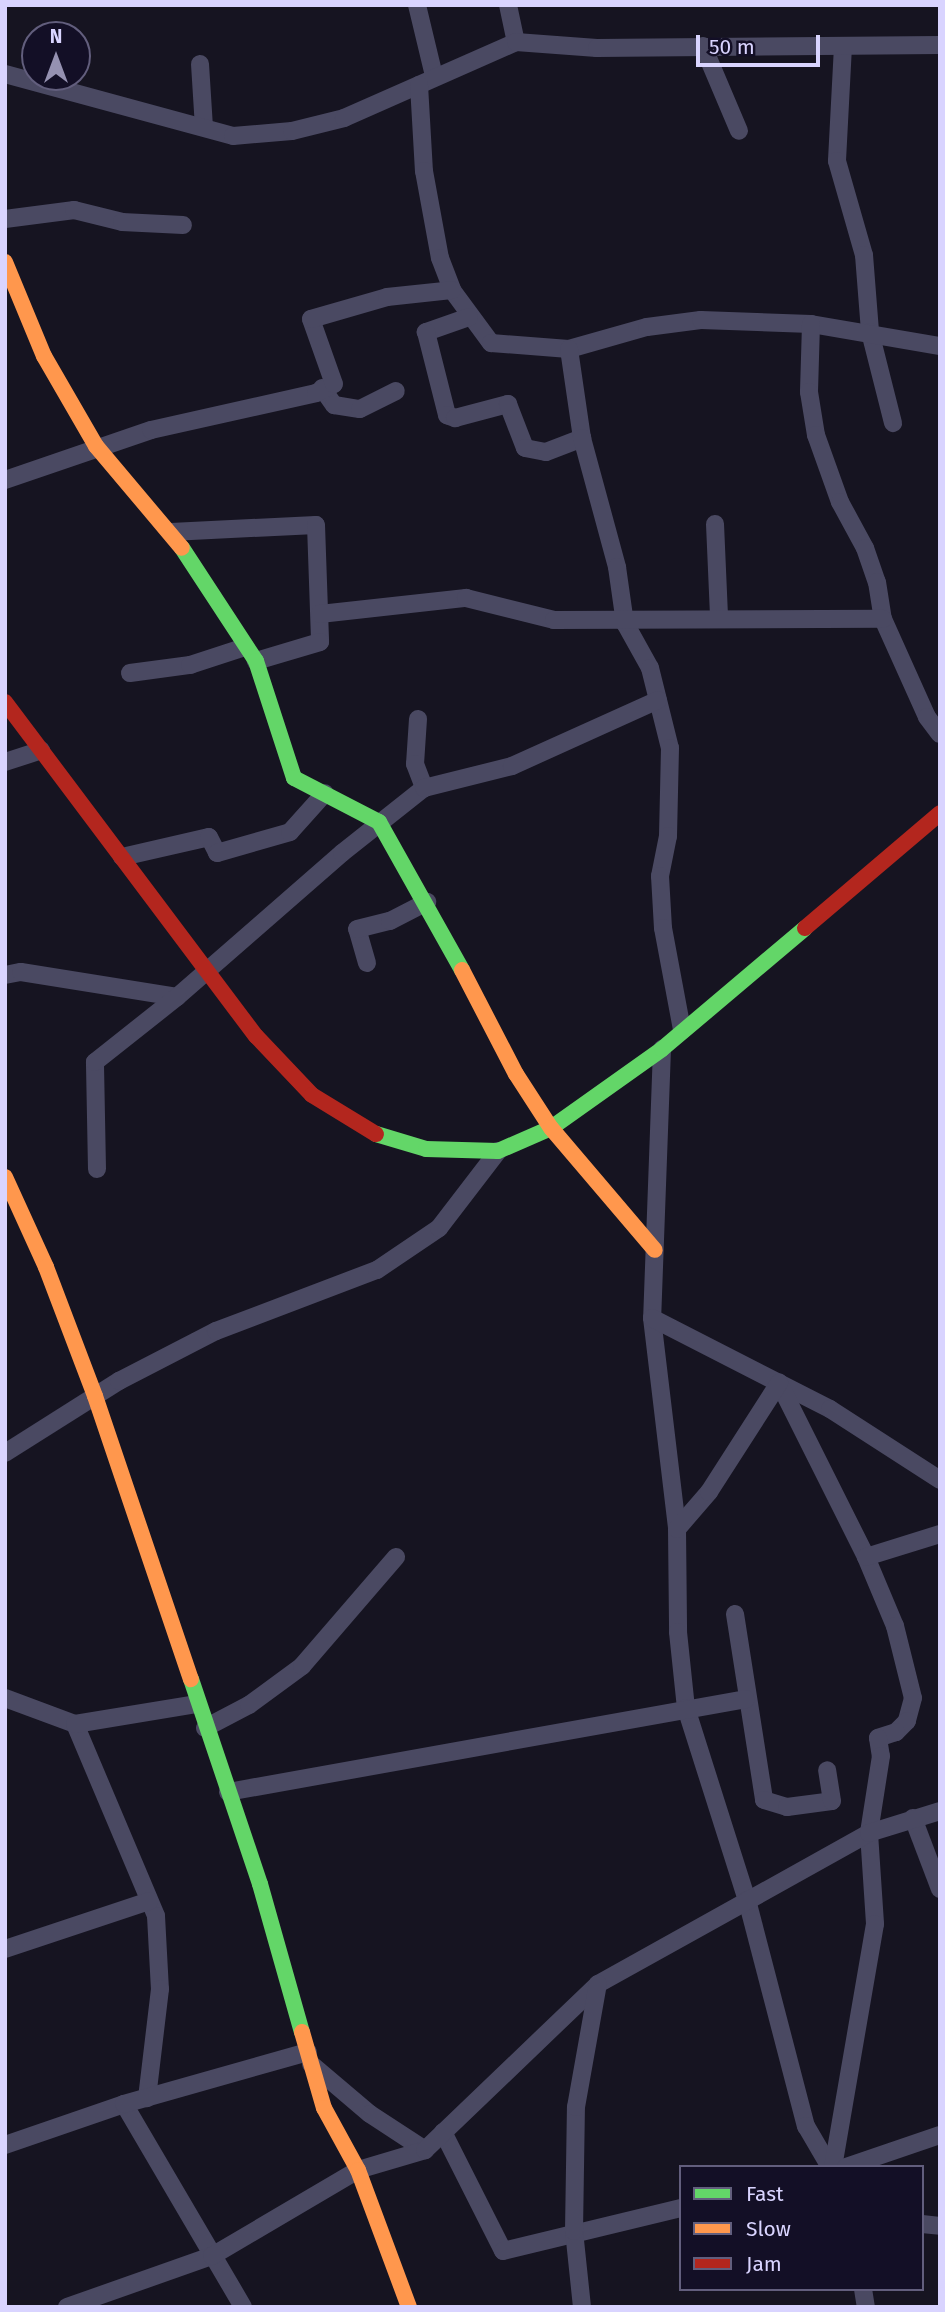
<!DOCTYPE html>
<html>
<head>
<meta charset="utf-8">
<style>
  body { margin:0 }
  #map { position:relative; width:945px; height:2312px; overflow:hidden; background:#161421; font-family:"Fira Sans",sans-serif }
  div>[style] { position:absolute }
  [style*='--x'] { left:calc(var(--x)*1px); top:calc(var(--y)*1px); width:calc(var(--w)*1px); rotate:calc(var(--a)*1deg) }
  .street>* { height:18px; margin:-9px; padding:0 9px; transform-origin:9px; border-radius:9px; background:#4a4962 }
  .fast>* { height:16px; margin:-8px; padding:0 8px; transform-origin:8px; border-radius:8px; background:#63d668 }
  .slow>* { height:16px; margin:-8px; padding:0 8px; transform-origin:8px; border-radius:8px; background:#ff974d }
  .jam>* { height:16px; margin:-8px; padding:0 8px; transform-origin:8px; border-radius:8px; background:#b3261e }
  span { translate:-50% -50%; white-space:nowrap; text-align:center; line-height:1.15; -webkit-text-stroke:6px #130f26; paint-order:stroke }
  .frame { position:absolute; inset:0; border:7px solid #d9d4ff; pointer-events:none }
  .legend { position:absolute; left:679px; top:2165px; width:245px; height:126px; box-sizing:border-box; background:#130f26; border:2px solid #625e7d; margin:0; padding:9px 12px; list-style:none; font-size:21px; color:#d9d4ff }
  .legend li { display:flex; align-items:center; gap:14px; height:35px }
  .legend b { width:35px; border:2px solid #625e7d }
  .north { position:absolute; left:21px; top:21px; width:70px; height:70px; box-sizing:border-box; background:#130f26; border:2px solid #625e7d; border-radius:50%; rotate:0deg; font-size:19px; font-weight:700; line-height:28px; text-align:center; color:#d9d4ff }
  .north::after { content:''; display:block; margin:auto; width:24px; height:32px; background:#9591b1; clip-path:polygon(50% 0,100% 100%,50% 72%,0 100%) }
  .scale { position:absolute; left:696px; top:35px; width:124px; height:32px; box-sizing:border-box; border:4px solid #d9d4ff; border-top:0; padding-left:9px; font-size:21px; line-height:24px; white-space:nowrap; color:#d9d4ff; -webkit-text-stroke:5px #130f26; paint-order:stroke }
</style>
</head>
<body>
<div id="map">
  <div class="street">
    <i style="--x:417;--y:5;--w:73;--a:76.5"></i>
    <i style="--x:508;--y:5;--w:38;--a:78"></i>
    <i style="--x:703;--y:46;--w:92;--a:67"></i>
    <i style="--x:843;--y:46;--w:115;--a:93"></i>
    <i style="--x:837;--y:161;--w:98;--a:74"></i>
    <i style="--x:864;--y:255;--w:77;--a:85.5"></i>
    <i style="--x:870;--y:332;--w:94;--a:75.8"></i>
    <i style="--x:200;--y:64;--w:63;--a:86.4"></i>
    <i style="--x:5;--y:74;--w:236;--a:15.2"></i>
    <i style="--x:233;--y:136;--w:59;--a:-4.8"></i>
    <i style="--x:292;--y:131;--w:54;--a:-14"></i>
    <i style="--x:344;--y:118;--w:188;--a:-23.8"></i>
    <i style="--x:516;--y:42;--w:81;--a:4.2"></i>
    <i style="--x:597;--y:48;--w:343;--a:-0.5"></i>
    <i style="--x:419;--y:85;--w:86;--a:86.7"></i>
    <i style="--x:424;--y:171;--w:88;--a:79.6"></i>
    <i style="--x:440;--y:258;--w:34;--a:69"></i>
    <i style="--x:452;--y:290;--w:66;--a:53.7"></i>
    <i style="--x:491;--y:343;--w:78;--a:4.4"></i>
    <i style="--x:569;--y:349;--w:81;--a:-15.8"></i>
    <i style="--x:647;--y:327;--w:54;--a:-7.4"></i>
    <i style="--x:701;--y:320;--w:110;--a:2.1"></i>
    <i style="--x:811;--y:324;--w:131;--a:9.7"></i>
    <i style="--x:5;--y:219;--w:70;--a:-7.4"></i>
    <i style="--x:74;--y:210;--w:49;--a:14"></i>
    <i style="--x:122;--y:222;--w:61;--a:2.8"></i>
    <i style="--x:469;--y:317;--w:46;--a:160.8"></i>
    <i style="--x:426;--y:332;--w:86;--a:75.8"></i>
    <i style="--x:447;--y:415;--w:9;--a:21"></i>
    <i style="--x:455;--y:418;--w:55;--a:-14.8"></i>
    <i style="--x:508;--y:404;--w:47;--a:68.9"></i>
    <i style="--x:525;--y:448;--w:21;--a:11"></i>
    <i style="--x:546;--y:452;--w:39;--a:-21"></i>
    <i style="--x:811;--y:324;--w:68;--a:91.7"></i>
    <i style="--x:809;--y:392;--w:44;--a:80.8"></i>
    <i style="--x:816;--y:435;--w:71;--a:70.3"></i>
    <i style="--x:840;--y:502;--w:52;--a:61.5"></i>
    <i style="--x:865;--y:548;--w:36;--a:71"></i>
    <i style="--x:877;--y:582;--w:37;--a:81"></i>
    <i style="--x:883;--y:619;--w:107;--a:65.8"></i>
    <i style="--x:927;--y:717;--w:21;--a:53"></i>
    <i style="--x:569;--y:349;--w:90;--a:81.7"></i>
    <i style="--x:582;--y:438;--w:134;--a:74.8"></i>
    <i style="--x:617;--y:567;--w:57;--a:81.9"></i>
    <i style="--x:625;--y:623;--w:51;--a:60.9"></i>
    <i style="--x:650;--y:668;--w:82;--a:76"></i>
    <i style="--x:670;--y:748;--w:88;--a:91.3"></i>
    <i style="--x:668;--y:836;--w:41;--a:101.3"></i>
    <i style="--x:660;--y:876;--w:52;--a:86.7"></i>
    <i style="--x:663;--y:928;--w:104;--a:79.4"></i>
    <i style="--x:322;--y:388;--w:21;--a:55"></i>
    <i style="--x:334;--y:405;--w:26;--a:9"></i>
    <i style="--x:360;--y:409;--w:40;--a:-26.6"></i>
    <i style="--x:5;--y:480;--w:154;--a:-18.9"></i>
    <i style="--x:151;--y:430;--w:169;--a:-12.6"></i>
    <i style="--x:316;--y:393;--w:20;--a:-27"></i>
    <i style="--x:334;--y:384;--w:69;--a:-109.5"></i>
    <i style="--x:311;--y:319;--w:79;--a:-16.1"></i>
    <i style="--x:387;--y:297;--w:65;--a:-6.1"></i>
    <i style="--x:715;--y:524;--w:93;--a:87.5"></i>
    <i style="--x:171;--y:532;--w:145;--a:-2.8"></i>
    <i style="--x:316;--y:525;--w:117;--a:88"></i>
    <i style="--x:320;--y:642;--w:67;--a:163.5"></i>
    <i style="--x:320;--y:614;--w:147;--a:-6.3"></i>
    <i style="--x:466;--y:598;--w:91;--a:14"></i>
    <i style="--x:554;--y:620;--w:329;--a:-0.2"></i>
    <i style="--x:130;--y:673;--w:61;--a:-7.6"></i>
    <i style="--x:190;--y:665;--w:58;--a:-18.1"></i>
    <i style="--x:418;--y:719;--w:45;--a:93.8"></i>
    <i style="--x:415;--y:764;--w:26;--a:69"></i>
    <i style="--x:5;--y:762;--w:38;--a:-18"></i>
    <i style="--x:122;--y:857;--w:89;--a:-12.9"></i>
    <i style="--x:209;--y:837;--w:18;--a:63"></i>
    <i style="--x:217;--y:853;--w:76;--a:-16"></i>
    <i style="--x:290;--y:832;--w:52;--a:-48.1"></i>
    <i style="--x:367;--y:963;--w:35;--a:-106"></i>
    <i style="--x:357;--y:929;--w:34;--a:-14"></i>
    <i style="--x:390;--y:921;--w:42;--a:-27.2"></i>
    <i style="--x:5;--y:975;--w:16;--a:-11"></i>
    <i style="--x:21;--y:972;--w:158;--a:9.1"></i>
    <i style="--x:177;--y:997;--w:219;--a:-41.1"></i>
    <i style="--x:342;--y:853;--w:105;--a:-38.4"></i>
    <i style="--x:424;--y:788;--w:91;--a:-14"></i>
    <i style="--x:512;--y:766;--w:160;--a:-24.3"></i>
    <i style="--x:662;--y:1049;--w:269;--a:92.1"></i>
    <i style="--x:652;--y:1318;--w:212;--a:83.2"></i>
    <i style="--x:677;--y:1529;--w:103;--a:89.4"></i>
    <i style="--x:678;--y:1632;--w:76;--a:84"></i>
    <i style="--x:686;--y:1708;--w:201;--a:72.4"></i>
    <i style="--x:747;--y:1900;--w:234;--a:75.4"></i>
    <i style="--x:806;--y:2126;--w:48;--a:59.7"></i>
    <i style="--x:97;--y:1169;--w:107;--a:-91.1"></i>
    <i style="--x:95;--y:1062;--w:105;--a:-38.4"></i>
    <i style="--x:652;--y:1318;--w:200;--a:27.1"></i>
    <i style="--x:830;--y:1409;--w:131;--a:32.8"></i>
    <i style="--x:779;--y:1383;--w:195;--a:63.4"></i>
    <i style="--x:866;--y:1557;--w:75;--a:67.2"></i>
    <i style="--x:895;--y:1626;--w:74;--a:76"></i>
    <i style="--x:913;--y:1698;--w:24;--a:105"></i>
    <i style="--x:907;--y:1721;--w:16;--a:135"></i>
    <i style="--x:896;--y:1732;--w:19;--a:162"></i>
    <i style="--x:878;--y:1738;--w:18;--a:81"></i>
    <i style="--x:881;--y:1756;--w:78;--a:98.9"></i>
    <i style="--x:869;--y:1833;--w:91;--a:86.2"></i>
    <i style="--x:875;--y:1924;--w:247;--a:99.8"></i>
    <i style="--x:5;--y:1453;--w:135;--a:-32.3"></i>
    <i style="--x:119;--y:1381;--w:109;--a:-27.3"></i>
    <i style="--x:216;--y:1331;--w:172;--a:-20.8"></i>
    <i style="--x:377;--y:1270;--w:75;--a:-34.1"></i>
    <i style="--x:439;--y:1228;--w:97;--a:-52.5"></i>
    <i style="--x:677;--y:1529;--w:49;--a:-49.1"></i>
    <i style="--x:709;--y:1492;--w:130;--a:-57.3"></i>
    <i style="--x:866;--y:1557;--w:77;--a:-17.3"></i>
    <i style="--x:735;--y:1614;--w:188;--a:81.1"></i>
    <i style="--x:764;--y:1800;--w:24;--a:17"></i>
    <i style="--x:787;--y:1807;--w:45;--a:-7.6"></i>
    <i style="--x:832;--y:1801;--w:31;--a:-99"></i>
    <i style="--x:5;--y:1698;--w:75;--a:20.4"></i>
    <i style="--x:75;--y:1724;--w:208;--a:67.1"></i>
    <i style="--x:156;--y:1916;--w:73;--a:86.9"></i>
    <i style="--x:160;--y:1989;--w:110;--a:96.8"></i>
    <i style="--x:75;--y:1724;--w:124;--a:-9.3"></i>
    <i style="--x:205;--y:1728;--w:50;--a:-27.6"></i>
    <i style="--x:249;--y:1705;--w:66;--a:-36.3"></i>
    <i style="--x:302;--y:1666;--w:144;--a:-49.2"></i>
    <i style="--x:228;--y:1792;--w:526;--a:-10.18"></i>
    <i style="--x:913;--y:1818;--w:76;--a:69.2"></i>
    <i style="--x:5;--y:1949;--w:152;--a:-18.4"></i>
    <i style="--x:311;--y:2064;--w:77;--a:40.3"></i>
    <i style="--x:370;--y:2114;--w:66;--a:33.2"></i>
    <i style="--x:124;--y:2104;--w:235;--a:59.6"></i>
    <i style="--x:443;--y:2132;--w:133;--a:63.2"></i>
    <i style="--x:503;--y:2251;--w:183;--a:-13.6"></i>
    <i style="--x:5;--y:2145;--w:126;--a:-19"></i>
    <i style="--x:124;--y:2104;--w:191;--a:-15.8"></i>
    <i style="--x:846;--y:2167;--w:99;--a:-18.8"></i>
    <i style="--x:922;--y:2224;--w:18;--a:6"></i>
    <i style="--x:863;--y:2289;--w:18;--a:81"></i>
    <i style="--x:67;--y:2307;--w:154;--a:-19.4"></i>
    <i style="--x:212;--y:2256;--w:169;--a:-30.5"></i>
    <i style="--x:358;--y:2170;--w:70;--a:-16.6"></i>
    <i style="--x:425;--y:2150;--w:240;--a:-43.8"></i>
    <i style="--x:598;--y:1984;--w:310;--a:-29.1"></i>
    <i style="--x:869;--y:1833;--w:74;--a:-17.2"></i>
    <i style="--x:582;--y:2307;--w:76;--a:-96"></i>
    <i style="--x:574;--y:2231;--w:124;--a:-89.1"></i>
    <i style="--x:576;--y:2107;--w:125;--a:-79.9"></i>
  </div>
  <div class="fast">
    <i style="--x:182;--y:548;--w:135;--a:56.8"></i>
    <i style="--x:256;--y:661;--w:123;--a:72"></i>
    <i style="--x:294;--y:778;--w:96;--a:27.4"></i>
    <i style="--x:379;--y:822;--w:170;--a:60.7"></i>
    <i style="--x:376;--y:1134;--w:52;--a:16.7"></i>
    <i style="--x:426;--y:1149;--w:72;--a:1.6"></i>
    <i style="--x:498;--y:1151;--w:58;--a:-23.5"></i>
    <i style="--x:551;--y:1128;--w:136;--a:-35.4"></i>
    <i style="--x:662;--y:1049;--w:187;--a:-40.2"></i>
    <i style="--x:191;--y:1679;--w:216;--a:71.4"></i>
    <i style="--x:260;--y:1884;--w:154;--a:74.2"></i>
  </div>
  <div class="slow">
    <i style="--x:5;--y:262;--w:102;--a:67.5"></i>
    <i style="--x:44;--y:356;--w:104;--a:60"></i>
    <i style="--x:96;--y:446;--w:133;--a:49.9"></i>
    <i style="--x:462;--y:970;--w:117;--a:62.6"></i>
    <i style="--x:516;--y:1074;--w:64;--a:57.1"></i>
    <i style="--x:551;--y:1128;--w:160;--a:49.6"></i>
    <i style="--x:5;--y:1177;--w:99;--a:65.5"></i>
    <i style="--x:46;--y:1267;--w:138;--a:69.2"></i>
    <i style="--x:95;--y:1396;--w:299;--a:71.3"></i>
    <i style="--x:302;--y:2032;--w:79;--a:73.9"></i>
    <i style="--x:324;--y:2108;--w:71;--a:61.3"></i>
    <i style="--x:358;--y:2170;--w:146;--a:69.6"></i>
  </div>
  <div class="jam">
    <i style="--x:5;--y:702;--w:418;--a:53.1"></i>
    <i style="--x:256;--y:1036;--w:81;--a:46.5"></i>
    <i style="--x:312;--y:1095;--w:75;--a:31.4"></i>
    <i style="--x:805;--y:928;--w:177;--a:-40.4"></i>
  </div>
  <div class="frame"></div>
  <ul class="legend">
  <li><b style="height:9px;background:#63d668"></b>Fast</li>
  <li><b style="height:9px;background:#ff974d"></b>Slow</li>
  <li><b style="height:9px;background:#b3261e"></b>Jam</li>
  </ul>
  <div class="north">N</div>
  <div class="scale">50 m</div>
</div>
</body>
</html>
